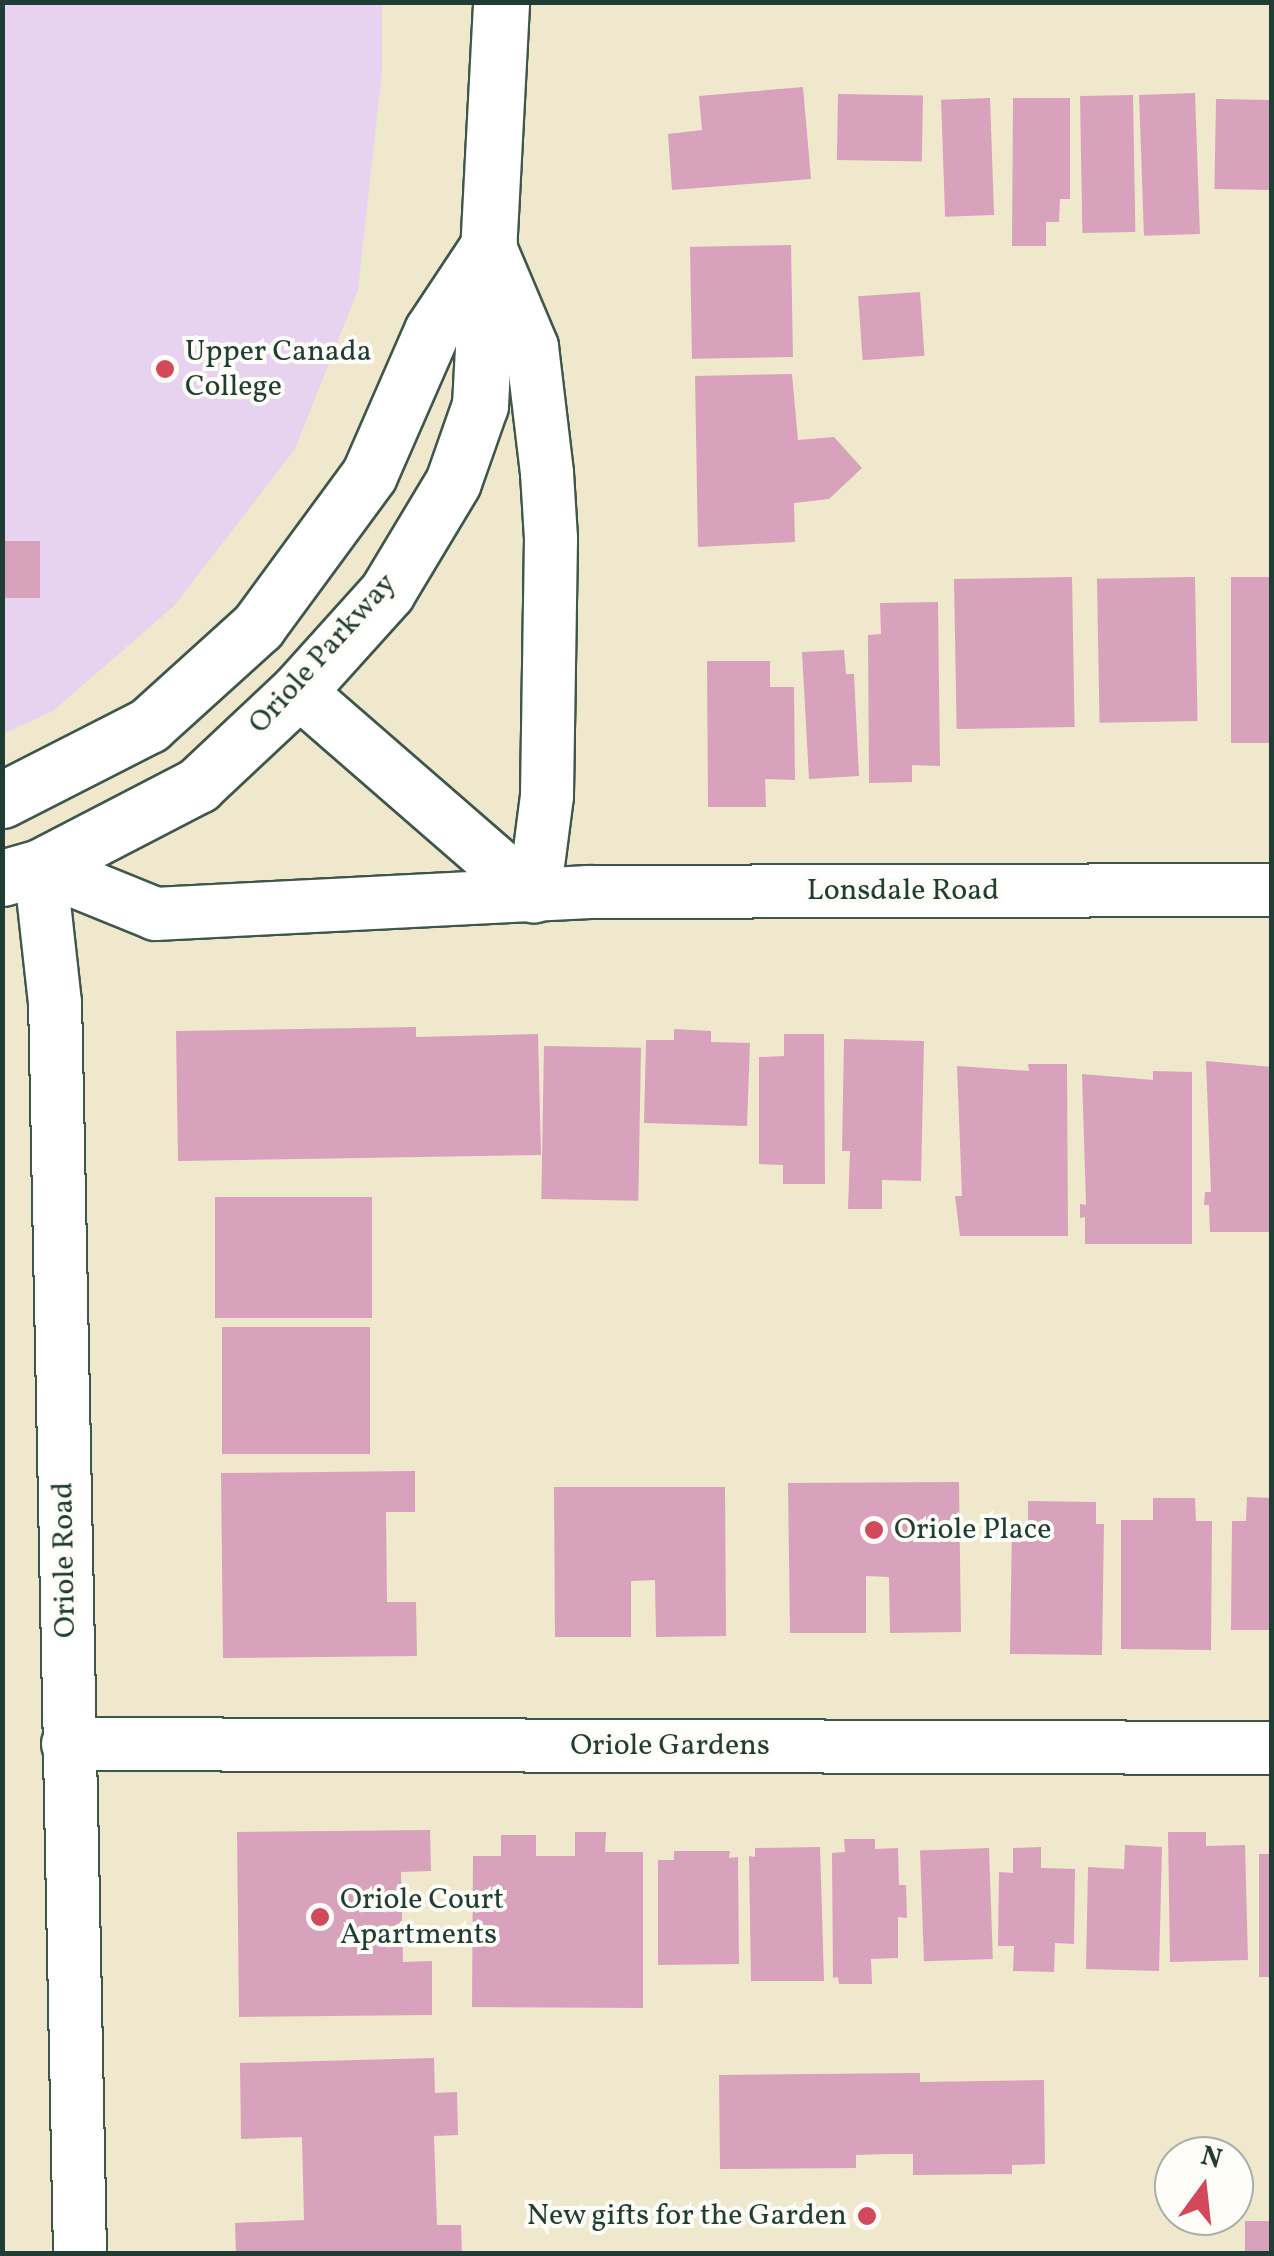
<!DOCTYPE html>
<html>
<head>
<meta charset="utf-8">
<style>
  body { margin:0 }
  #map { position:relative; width:1274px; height:2256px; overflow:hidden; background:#f0e8cd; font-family:Vollkorn,serif }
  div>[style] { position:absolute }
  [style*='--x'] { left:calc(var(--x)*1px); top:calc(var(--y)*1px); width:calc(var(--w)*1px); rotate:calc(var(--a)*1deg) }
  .built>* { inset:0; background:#e7d2ef }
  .building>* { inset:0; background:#d8a1bc; transform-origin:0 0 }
  .roads { filter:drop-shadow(2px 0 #3e574b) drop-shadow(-2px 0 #3e574b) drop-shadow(0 2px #3e574b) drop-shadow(0 -2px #3e574b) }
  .minor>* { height:52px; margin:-26px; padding:0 26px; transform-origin:26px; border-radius:26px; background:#fff }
  .secondary>* { height:55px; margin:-27.5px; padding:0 27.5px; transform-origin:27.5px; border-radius:27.5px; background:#fff }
  .dots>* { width:28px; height:28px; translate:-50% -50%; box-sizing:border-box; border:5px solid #fdfcf7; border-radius:50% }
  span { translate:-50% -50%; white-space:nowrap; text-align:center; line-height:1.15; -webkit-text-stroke:8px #fdfcf7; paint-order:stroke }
  .poi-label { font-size:30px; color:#1f3d34 }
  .left { translate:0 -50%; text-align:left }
  .right { translate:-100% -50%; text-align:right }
  .street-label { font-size:30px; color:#1f3d34 }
  .frame { position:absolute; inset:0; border:5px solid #1f3d34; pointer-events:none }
  .north { position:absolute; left:1154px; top:2136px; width:100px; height:100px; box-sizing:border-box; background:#fdfcf7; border:2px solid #a4b0a9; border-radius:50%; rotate:15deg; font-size:28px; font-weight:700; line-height:40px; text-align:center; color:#1f3d34 }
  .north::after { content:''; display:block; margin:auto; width:35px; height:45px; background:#d1495b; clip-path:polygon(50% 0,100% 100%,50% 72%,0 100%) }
</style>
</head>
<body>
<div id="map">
  <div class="built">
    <i style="clip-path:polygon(2px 3px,382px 3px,382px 72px,358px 290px,295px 449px,174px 606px,53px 711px,3px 734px)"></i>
  </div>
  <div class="building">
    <i style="clip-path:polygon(803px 87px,811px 179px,672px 190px,668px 134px,702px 130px,699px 96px)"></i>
    <i style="left:1195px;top:93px;width:141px;height:56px;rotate:88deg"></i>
    <i style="left:838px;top:94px;width:85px;height:66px;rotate:1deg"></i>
    <i style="left:1133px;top:95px;width:137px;height:53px;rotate:89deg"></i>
    <i style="left:990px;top:98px;width:117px;height:49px;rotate:88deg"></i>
    <i style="clip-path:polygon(1013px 98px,1070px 98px,1070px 199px,1060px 199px,1059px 222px,1046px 222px,1046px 246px,1012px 246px)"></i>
    <i style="left:1216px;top:99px;width:56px;height:90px;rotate:1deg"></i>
    <i style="left:791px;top:245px;width:112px;height:101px;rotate:89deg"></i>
    <i style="left:920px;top:292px;width:64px;height:62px;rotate:86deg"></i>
    <i style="clip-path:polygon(792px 374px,798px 440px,834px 437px,862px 468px,829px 499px,794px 503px,795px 542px,698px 547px,695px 376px)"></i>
    <i style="left:2px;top:541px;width:38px;height:57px"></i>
    <i style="left:1072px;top:577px;width:150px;height:118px;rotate:89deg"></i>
    <i style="left:1195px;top:577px;width:144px;height:98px;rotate:89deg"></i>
    <i style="left:1231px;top:577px;width:41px;height:166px"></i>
    <i style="clip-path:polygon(938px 602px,940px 766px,912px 765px,912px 782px,869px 783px,868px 635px,881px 634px,880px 603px)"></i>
    <i style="clip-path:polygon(844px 650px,846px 674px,854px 674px,859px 776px,809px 779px,802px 652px)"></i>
    <i style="clip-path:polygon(707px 661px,770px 661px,770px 687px,794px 687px,795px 780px,765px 779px,766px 807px,708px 807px)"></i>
    <i style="clip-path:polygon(416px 1027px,416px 1037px,538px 1034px,541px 1155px,178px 1161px,176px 1031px)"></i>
    <i style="clip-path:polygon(674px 1029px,711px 1031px,711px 1042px,750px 1043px,747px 1126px,644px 1123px,646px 1040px,674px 1040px)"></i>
    <i style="clip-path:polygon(784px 1034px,824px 1034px,825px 1184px,783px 1184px,783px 1165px,759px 1164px,759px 1057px,784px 1056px)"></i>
    <i style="clip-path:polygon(844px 1039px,924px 1041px,921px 1181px,882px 1180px,882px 1209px,848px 1209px,850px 1151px,842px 1151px)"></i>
    <i style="left:544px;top:1046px;width:97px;height:153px;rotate:1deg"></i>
    <i style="clip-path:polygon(1206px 1061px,1272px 1067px,1272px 1232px,1210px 1232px,1209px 1205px,1204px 1205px,1205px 1192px,1211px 1192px)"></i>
    <i style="clip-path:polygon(1028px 1064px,1067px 1064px,1068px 1236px,960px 1236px,955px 1196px,962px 1196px,957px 1066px,1029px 1071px)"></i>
    <i style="clip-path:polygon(1153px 1071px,1192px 1072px,1192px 1244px,1085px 1244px,1085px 1217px,1080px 1218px,1080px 1204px,1086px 1205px,1082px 1074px,1153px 1080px)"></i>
    <i style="left:215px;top:1197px;width:157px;height:121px"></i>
    <i style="left:222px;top:1327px;width:148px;height:127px"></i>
    <i style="clip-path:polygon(415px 1471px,415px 1512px,386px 1512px,387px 1602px,416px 1602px,417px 1656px,223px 1658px,221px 1473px)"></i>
    <i style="clip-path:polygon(959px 1482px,961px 1632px,890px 1633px,889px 1577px,866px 1576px,866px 1633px,790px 1633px,788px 1483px)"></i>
    <i style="clip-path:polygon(554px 1487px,725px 1487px,726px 1636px,656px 1637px,655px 1580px,631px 1581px,631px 1637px,555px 1637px)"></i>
    <i style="clip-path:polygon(1247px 1497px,1272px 1498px,1272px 1630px,1231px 1630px,1232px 1521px,1246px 1521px)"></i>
    <i style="clip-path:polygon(1153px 1498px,1195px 1498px,1196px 1521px,1212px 1521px,1211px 1650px,1121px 1649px,1121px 1520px,1153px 1520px)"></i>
    <i style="clip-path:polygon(1028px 1501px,1096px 1502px,1096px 1524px,1104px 1524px,1102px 1655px,1010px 1654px,1012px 1522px,1028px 1523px)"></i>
    <i style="clip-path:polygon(430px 1830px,431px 1871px,401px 1872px,403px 1962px,432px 1961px,432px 2015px,239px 2017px,237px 1832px)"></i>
    <i style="clip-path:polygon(575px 1832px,606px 1832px,605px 1852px,643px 1852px,643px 2008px,472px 2007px,473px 1856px,501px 1856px,501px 1835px,536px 1835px,536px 1856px,575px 1856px)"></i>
    <i style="clip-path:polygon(1168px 1832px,1206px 1832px,1206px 1846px,1245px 1845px,1248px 1960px,1170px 1962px)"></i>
    <i style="clip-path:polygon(844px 1839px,875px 1839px,875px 1849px,898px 1848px,899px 1885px,906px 1885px,907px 1918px,898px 1917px,898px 1958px,871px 1959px,872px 1984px,839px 1984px,838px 1977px,833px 1978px,832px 1853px,845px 1852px)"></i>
    <i style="clip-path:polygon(1125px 1845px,1162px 1847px,1159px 1971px,1086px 1969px,1088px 1867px,1124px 1869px)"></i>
    <i style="clip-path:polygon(820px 1847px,824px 1981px,751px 1981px,749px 1856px,755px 1857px,755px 1848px)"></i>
    <i style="clip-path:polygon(1041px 1847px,1041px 1868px,1075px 1869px,1074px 1944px,1055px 1943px,1054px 1972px,1013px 1971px,1014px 1946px,998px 1946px,999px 1872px,1013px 1873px,1013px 1848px)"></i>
    <i style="left:989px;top:1848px;width:111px;height:69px;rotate:88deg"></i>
    <i style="clip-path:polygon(674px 1851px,730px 1851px,729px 1858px,738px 1857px,739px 1964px,658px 1965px,658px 1860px,674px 1860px)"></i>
    <i style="left:1259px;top:1854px;width:13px;height:123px"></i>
    <i style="clip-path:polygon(434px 2058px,435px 2093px,457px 2092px,458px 2135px,434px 2136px,437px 2225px,461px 2225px,462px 2254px,236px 2254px,235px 2223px,304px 2220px,302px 2137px,241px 2139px,240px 2063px)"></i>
    <i style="clip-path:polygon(920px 2073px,920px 2082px,1044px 2080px,1045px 2164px,1012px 2165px,1012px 2174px,913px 2175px,913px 2154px,888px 2154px,856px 2155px,856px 2168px,720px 2169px,719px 2075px)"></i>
    <i style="left:1245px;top:2221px;width:27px;height:33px"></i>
  </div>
  <div class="roads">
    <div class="minor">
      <i style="--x:489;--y:245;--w:111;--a:67.1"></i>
      <i style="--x:532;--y:347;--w:127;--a:83.2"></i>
      <i style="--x:547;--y:473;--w:66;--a:86.5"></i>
      <i style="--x:551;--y:539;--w:257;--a:90.9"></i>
      <i style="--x:547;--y:796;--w:101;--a:97.4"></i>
      <i style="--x:298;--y:691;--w:313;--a:41"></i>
      <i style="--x:68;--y:1744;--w:1204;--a:0.19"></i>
      <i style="--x:80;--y:2254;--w:1251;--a:-91.14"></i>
      <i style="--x:55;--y:1003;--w:137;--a:-96.3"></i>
      <i style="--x:40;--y:867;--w:125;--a:22.1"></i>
      <i style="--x:156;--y:914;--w:433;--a:-2.9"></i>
      <i style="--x:588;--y:892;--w:684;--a:-0.17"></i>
    </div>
    <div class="secondary">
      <i style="--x:2;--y:800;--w:165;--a:-27"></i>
      <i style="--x:149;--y:725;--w:147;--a:-42.2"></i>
      <i style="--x:258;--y:626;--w:187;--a:-53.7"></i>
      <i style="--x:369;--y:475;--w:157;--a:-66.4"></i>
      <i style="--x:432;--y:331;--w:103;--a:-56.5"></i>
      <i style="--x:2;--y:878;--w:40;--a:-16"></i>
      <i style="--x:40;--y:867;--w:178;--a:-27.4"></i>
      <i style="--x:198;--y:785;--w:137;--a:-43.2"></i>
      <i style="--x:298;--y:691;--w:133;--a:-48"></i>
      <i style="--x:387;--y:592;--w:128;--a:-59"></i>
      <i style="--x:453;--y:482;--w:82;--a:-70.7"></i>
      <i style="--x:480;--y:405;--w:404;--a:-87"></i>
    </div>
  </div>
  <div class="dots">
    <i style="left:165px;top:369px;background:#d1495b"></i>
    <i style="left:874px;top:1530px;background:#d1495b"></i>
    <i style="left:320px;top:1917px;background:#d1495b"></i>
    <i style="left:867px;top:2216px;background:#d1495b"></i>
  </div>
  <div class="poi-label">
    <span class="left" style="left:185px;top:369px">Upper Canada<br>College</span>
    <span class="left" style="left:894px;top:1530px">Oriole Place</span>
    <span class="left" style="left:340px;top:1917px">Oriole Court<br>Apartments</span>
    <span class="right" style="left:847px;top:2216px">New gifts for the Garden</span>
  </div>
  <div class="street-label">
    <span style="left:323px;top:654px;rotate:-48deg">Oriole Parkway</span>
    <span style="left:903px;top:891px">Lonsdale Road</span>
    <span style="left:65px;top:1560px;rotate:-91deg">Oriole Road</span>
    <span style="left:670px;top:1746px">Oriole Gardens</span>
  </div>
  <div class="frame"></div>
  <div class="north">N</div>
</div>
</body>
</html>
